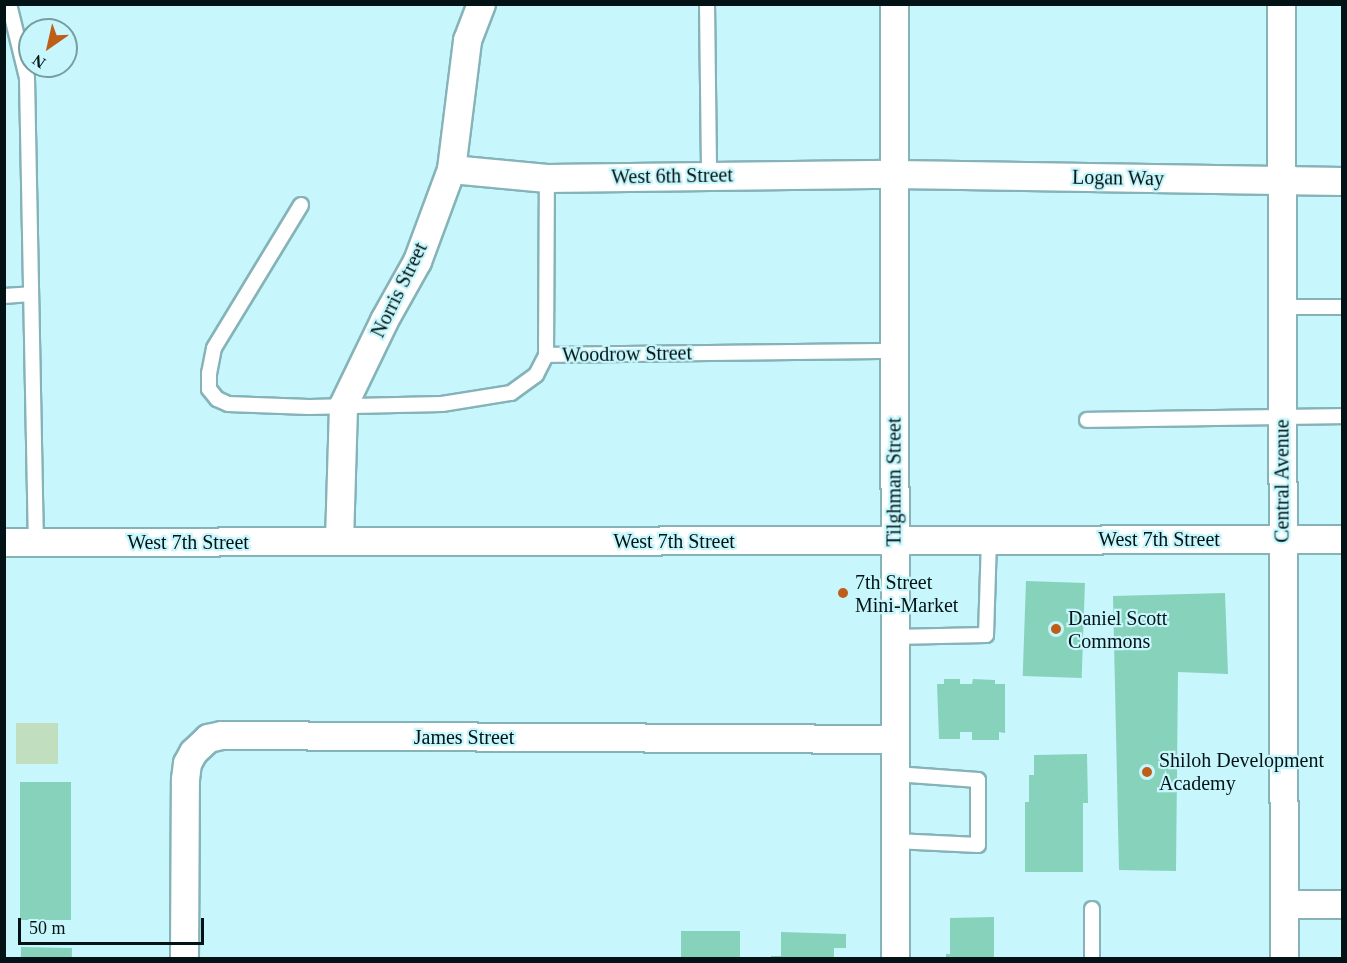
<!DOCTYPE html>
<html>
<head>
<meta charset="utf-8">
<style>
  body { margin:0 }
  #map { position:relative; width:1347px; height:963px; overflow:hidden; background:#c7f7fc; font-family:Georgia,serif }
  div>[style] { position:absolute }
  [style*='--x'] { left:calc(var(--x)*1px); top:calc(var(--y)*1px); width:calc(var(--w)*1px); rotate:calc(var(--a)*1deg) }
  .green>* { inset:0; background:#c1debe; transform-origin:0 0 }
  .building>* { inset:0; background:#87d2bb; transform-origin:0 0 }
  .roads { filter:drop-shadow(2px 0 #85b3b8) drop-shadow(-2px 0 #85b3b8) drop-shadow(0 2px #85b3b8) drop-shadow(0 -2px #85b3b8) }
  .lane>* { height:14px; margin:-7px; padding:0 7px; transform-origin:7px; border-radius:7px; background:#fff }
  .street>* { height:27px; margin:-13.5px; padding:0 13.5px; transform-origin:13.5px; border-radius:13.5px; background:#fff }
  .dots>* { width:16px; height:16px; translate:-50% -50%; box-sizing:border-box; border:3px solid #c7f7fc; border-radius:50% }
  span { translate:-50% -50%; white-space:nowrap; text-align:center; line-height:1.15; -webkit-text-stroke:4.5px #c7f7fc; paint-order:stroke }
  .street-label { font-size:20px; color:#031315 }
  .poi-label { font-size:20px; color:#031315 }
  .left { translate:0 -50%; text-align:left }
  .frame { position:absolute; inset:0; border:6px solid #031315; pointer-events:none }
  .north { position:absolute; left:18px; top:18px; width:60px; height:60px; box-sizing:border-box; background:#c7f7fc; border:2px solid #799ca0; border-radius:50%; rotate:214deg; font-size:16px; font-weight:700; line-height:24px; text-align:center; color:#031315 }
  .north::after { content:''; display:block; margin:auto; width:21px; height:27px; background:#be5e19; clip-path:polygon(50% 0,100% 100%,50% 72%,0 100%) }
  .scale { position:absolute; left:18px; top:918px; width:186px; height:27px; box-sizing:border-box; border:3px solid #031315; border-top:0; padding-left:8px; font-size:18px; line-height:21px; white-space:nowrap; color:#031315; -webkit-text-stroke:4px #c7f7fc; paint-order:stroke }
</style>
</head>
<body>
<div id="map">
  <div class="green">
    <i style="left:16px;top:723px;width:42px;height:41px"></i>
  </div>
  <div class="building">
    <i style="left:1026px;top:581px;width:59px;height:95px;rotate:2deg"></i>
    <i style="clip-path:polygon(1225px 593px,1228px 674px,1178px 672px,1176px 871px,1119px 870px,1113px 596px)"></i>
    <i style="clip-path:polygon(944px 679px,960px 679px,960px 684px,972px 684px,973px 679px,995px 680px,995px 684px,1005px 684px,1005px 733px,999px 732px,999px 740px,972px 740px,972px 732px,960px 732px,960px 739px,939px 739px,937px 684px,944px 684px)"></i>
    <i style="clip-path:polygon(1087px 754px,1088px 803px,1083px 803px,1083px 872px,1025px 872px,1025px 802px,1029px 802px,1029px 775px,1034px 775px,1034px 755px)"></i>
    <i style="left:20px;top:782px;width:51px;height:138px"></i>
    <i style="clip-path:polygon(994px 917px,994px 958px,946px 958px,946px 954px,950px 954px,950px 918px)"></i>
    <i style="left:681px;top:931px;width:59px;height:27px"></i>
    <i style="clip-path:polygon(781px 932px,846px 934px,846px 948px,834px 948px,834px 958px,771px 958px,771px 956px,781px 956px)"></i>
    <i style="left:21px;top:947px;width:51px;height:11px;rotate:1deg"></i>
  </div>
  <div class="roads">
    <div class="lane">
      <i style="--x:9;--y:4;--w:76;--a:76.3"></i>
      <i style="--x:27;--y:78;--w:464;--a:88.9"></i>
      <i style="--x:707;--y:4;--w:172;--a:89.3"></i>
      <i style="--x:301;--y:205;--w:167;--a:121.3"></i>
      <i style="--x:214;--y:348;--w:25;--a:101"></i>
      <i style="--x:209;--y:373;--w:16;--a:90"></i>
      <i style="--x:209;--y:389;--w:13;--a:51"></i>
      <i style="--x:217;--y:399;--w:12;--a:24"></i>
      <i style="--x:228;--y:404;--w:81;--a:2.1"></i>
      <i style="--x:309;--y:407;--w:133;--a:-1.3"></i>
      <i style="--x:442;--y:404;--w:70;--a:-9.1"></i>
      <i style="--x:511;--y:393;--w:31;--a:-36"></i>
      <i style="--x:536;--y:375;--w:22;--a:-63"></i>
      <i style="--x:546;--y:355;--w:348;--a:-0.7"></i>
      <i style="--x:4;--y:296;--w:27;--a:-4"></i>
      <i style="--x:1282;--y:307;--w:60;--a:0"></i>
      <i style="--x:546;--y:355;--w:177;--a:-89.7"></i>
      <i style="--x:1087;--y:420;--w:255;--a:-0.9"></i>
      <i style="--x:894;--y:637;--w:92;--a:-1.2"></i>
      <i style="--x:986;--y:635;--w:95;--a:-88.2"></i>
      <i style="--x:895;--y:841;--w:83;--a:2.8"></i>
      <i style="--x:978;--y:845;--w:65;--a:-90"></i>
      <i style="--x:978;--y:780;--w:83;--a:-175.9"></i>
      <i style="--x:1092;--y:958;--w:49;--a:-90"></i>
    </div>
    <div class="street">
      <i style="--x:894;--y:4;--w:954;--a:89.94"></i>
      <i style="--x:1281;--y:4;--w:954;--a:89.82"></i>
      <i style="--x:451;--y:169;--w:96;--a:5.4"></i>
      <i style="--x:547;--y:178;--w:346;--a:-0.7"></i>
      <i style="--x:893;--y:174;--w:449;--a:0.9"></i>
      <i style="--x:339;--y:541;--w:136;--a:-88.3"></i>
      <i style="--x:343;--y:405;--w:94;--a:-64.2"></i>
      <i style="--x:384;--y:320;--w:68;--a:-60.8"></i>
      <i style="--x:417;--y:261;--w:98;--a:-69.7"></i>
      <i style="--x:451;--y:169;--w:130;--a:-82.9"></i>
      <i style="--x:467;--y:40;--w:39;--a:-69"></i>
      <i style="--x:4;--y:542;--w:1338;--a:-0.13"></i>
      <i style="--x:1284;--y:904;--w:58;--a:0"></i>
      <i style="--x:184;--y:958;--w:179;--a:-89.7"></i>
      <i style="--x:185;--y:779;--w:16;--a:-83"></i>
      <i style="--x:187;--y:763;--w:13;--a:-61"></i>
      <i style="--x:193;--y:752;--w:21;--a:-43"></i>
      <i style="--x:208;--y:738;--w:13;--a:-13"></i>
      <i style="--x:221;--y:735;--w:673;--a:0.34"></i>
    </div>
  </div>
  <div class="dots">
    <i style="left:843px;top:593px;background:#be5e19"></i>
    <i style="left:1056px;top:629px;background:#be5e19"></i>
    <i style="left:1147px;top:772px;background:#be5e19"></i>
  </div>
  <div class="street-label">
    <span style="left:672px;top:176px;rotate:-1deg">West 6th Street</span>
    <span style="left:1118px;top:178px;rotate:1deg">Logan Way</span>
    <span style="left:399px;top:290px;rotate:-64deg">Norris Street</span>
    <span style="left:627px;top:354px;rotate:-1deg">Woodrow Street</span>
    <span style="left:1282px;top:481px;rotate:-90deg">Central Avenue</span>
    <span style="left:894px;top:482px;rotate:-90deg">Tilghman Street</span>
    <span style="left:1159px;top:539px">West 7th Street</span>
    <span style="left:674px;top:541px">West 7th Street</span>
    <span style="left:188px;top:542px">West 7th Street</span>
    <span style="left:464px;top:737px">James Street</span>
  </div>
  <div class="poi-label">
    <span class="left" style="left:855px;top:594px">7th Street<br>Mini-Market</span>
    <span class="left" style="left:1068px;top:630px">Daniel Scott<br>Commons</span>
    <span class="left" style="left:1159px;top:772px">Shiloh Development<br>Academy</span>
  </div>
  <div class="frame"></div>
  <div class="north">N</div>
  <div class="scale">50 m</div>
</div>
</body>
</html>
